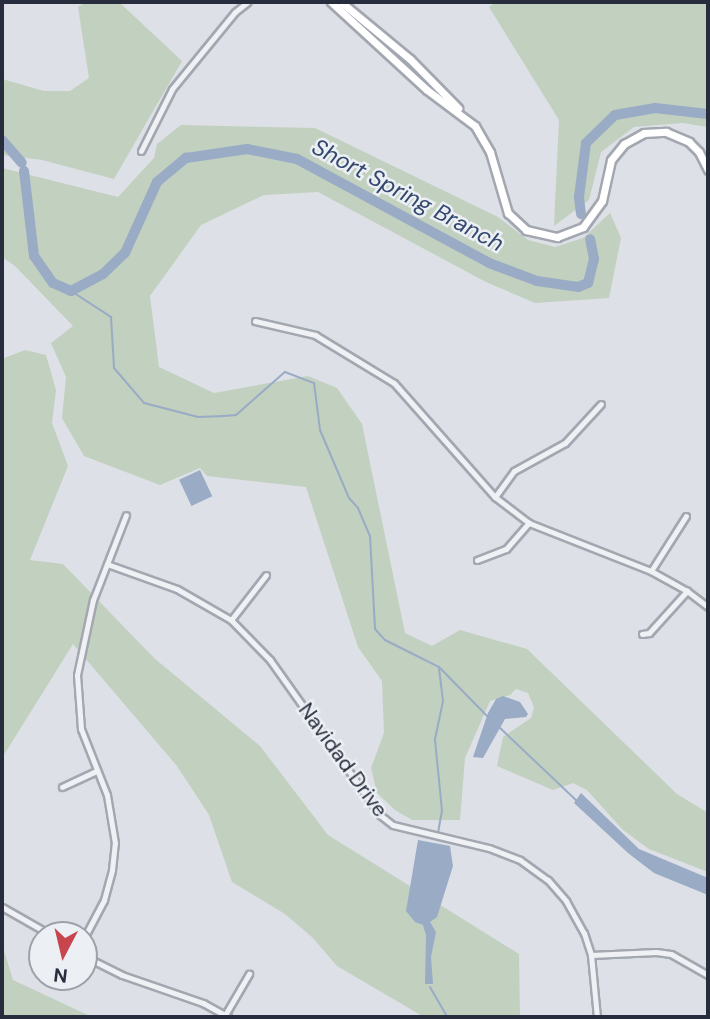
<!DOCTYPE html>
<html>
<head>
<meta charset="utf-8">
<style>
  body { margin:0 }
  #map { position:relative; width:710px; height:1019px; overflow:hidden; background:#dde0e6; font-family:"DM Sans",sans-serif }
  div>[style] { position:absolute }
  [style*='--x'] { left:calc(var(--x)*1px); top:calc(var(--y)*1px); width:calc(var(--w)*1px); rotate:calc(var(--a)*1deg) }
  .green>* { inset:0; background:#c1d0bf }
  .water>* { inset:0; background:#99abc5; transform-origin:0 0 }
  .stream>* { height:2px; margin:-1px; padding:0 1px; transform-origin:1px; border-radius:1px; background:#99abc5 }
  .river>* { height:10px; margin:-5px; padding:0 5px; transform-origin:5px; border-radius:5px; background:#99abc5 }
  .roads { filter:drop-shadow(2px 0 #a3a7b0) drop-shadow(-2px 0 #a3a7b0) drop-shadow(0 2px #a3a7b0) drop-shadow(0 -2px #a3a7b0) }
  .street>* { height:5px; margin:-2.5px; padding:0 2.5px; transform-origin:2.5px; border-radius:2.5px; background:#f0f1f5 }
  .secondary>* { height:7px; margin:-3.5px; padding:0 3.5px; transform-origin:3.5px; border-radius:3.5px; background:#fff }
  span { translate:-50% -50%; white-space:nowrap; text-align:center; line-height:1.15; -webkit-text-stroke:5px #eceff4; paint-order:stroke }
  .street-label { font-size:21px; color:#272d3c }
  .water-label { font-size:23px; color:#33486e; font-style:italic }
  .frame { position:absolute; inset:0; border:4px solid #272d3c; pointer-events:none }
  .north { position:absolute; left:28px; top:921px; width:70px; height:70px; box-sizing:border-box; background:#eceff4; border:2px solid #9da1aa; border-radius:50%; rotate:187deg; font-size:19px; font-weight:700; line-height:28px; text-align:center; color:#272d3c }
  .north::after { content:''; display:block; margin:auto; width:24px; height:32px; background:#c7464e; clip-path:polygon(50% 0,100% 100%,50% 72%,0 100%) }
</style>
</head>
<body>
<div id="map">
  <div class="green">
    <i style="clip-path:polygon(86px 2px,119px 2px,182px 61px,114px 179px,42px 160px,2px 155px,2px 79px,44px 91px,70px 91px,89px 78px,78px 7px)"></i>
    <i style="clip-path:polygon(496px 2px,708px 2px,708px 127px,682px 123px,634px 127px,601px 152px,589px 200px,554px 226px,559px 120px,489px 7px)"></i>
    <i style="clip-path:polygon(181px 125px,315px 128px,498px 217px,528px 240px,555px 247px,583px 238px,610px 213px,621px 238px,609px 298px,535px 303px,486px 282px,318px 192px,264px 195px,201px 225px,150px 296px,159px 367px,214px 393px,308px 376px,337px 388px,362px 424px,405px 633px,432px 646px,460px 630px,527px 649px,677px 794px,708px 813px,708px 872px,649px 849px,623px 830px,587px 790px,573px 783px,553px 790px,497px 766px,503px 737px,531px 718px,534px 707px,528px 693px,516px 689px,510px 695px,490px 701px,465px 758px,460px 820px,412px 820px,395px 810px,377px 793px,371px 768px,384px 733px,382px 681px,358px 647px,306px 487px,207px 476px,200px 468px,160px 485px,84px 456px,62px 418px,66px 377px,51px 343px,73px 326px,15px 266px,2px 257px,2px 168px,118px 197px,154px 158px,157px 144px)"></i>
    <i style="clip-path:polygon(25px 350px,46px 355px,56px 390px,52px 423px,68px 466px,30px 560px,63px 564px,154px 658px,260px 746px,328px 835px,519px 954px,520px 1017px,424px 1017px,337px 966px,313px 938px,285px 914px,232px 882px,209px 815px,177px 766px,73px 644px,2px 758px,2px 359px)"></i>
    <i style="clip-path:polygon(2px 944px,13px 980px,92px 1017px,2px 1017px)"></i>
  </div>
  <div class="water">
    <i style="left:200px;top:470px;width:29px;height:23px;rotate:65deg"></i>
    <i style="clip-path:polygon(503px 696px,520px 702px,528px 714px,526px 717px,505px 719px,483px 758px,473px 757px,488px 713px,496px 699px)"></i>
    <i style="clip-path:polygon(581px 793px,639px 849px,708px 878px,708px 895px,654px 873px,628px 853px,574px 803px)"></i>
    <i style="clip-path:polygon(418px 840px,450px 846px,453px 866px,437px 917px,430px 922px,436px 932px,431px 957px,433px 984px,425px 984px,426px 935px,423px 925px,415px 922px,406px 911px)"></i>
  </div>
  <div class="stream">
    <i style="--x:71;--y:291;--w:48;--a:33"></i>
    <i style="--x:111;--y:317;--w:51;--a:86.6"></i>
    <i style="--x:114;--y:368;--w:46;--a:49.4"></i>
    <i style="--x:144;--y:403;--w:56;--a:14.5"></i>
    <i style="--x:198;--y:417;--w:26;--a:-2"></i>
    <i style="--x:224;--y:416;--w:12;--a:-5"></i>
    <i style="--x:236;--y:415;--w:65;--a:-41.3"></i>
    <i style="--x:285;--y:372;--w:31;--a:21"></i>
    <i style="--x:314;--y:383;--w:47;--a:82.7"></i>
    <i style="--x:320;--y:430;--w:74;--a:66.9"></i>
    <i style="--x:349;--y:498;--w:13;--a:48"></i>
    <i style="--x:358;--y:508;--w:30;--a:67"></i>
    <i style="--x:370;--y:536;--w:93;--a:86.9"></i>
    <i style="--x:375;--y:629;--w:15;--a:48"></i>
    <i style="--x:385;--y:640;--w:60;--a:26.6"></i>
    <i style="--x:439;--y:667;--w:69;--a:45.6"></i>
    <i style="--x:499;--y:727;--w:106;--a:43.5"></i>
    <i style="--x:438;--y:833;--w:22;--a:-80"></i>
    <i style="--x:442;--y:811;--w:72;--a:-95.6"></i>
    <i style="--x:435;--y:739;--w:39;--a:-78"></i>
    <i style="--x:443;--y:701;--w:32;--a:-97"></i>
    <i style="--x:430;--y:987;--w:34;--a:60"></i>
  </div>
  <div class="river">
    <i style="--x:2;--y:140;--w:30;--a:49"></i>
    <i style="--x:24;--y:171;--w:86;--a:83.3"></i>
    <i style="--x:34;--y:256;--w:33;--a:55"></i>
    <i style="--x:53;--y:283;--w:20;--a:24"></i>
    <i style="--x:71;--y:291;--w:36;--a:-28"></i>
    <i style="--x:103;--y:274;--w:30;--a:-44"></i>
    <i style="--x:125;--y:253;--w:78;--a:-65.7"></i>
    <i style="--x:157;--y:182;--w:38;--a:-40"></i>
    <i style="--x:186;--y:158;--w:62;--a:-8.4"></i>
    <i style="--x:247;--y:149;--w:51;--a:11.3"></i>
    <i style="--x:297;--y:159;--w:218;--a:28.4"></i>
    <i style="--x:489;--y:263;--w:51;--a:20.6"></i>
    <i style="--x:537;--y:281;--w:41;--a:8.3"></i>
    <i style="--x:578;--y:287;--w:11;--a:-22"></i>
    <i style="--x:588;--y:283;--w:25;--a:-76"></i>
    <i style="--x:594;--y:259;--w:20;--a:-101"></i>
    <i style="--x:581;--y:214;--w:17;--a:-97"></i>
    <i style="--x:579;--y:197;--w:54;--a:-82.6"></i>
    <i style="--x:586;--y:143;--w:40;--a:-44"></i>
    <i style="--x:615;--y:115;--w:41;--a:-9.9"></i>
    <i style="--x:655;--y:108;--w:53;--a:6.5"></i>
  </div>
  <div class="roads">
    <div class="street">
      <i style="--x:141;--y:151;--w:69;--a:-63.4"></i>
      <i style="--x:172;--y:89;--w:99;--a:-50.7"></i>
      <i style="--x:235;--y:12;--w:16;--a:-38"></i>
      <i style="--x:255;--y:321;--w:62;--a:13.1"></i>
      <i style="--x:315;--y:335;--w:92;--a:31.3"></i>
      <i style="--x:394;--y:383;--w:152;--a:48.5"></i>
      <i style="--x:495;--y:497;--w:43;--a:37.4"></i>
      <i style="--x:529;--y:523;--w:131;--a:21.5"></i>
      <i style="--x:651;--y:571;--w:41;--a:29.1"></i>
      <i style="--x:687;--y:591;--w:26;--a:37"></i>
      <i style="--x:495;--y:497;--w:32;--a:-54"></i>
      <i style="--x:514;--y:471;--w:58;--a:-28.8"></i>
      <i style="--x:565;--y:443;--w:53;--a:-47.3"></i>
      <i style="--x:477;--y:560;--w:31;--a:-21"></i>
      <i style="--x:506;--y:549;--w:35;--a:-49"></i>
      <i style="--x:107;--y:564;--w:74;--a:19.7"></i>
      <i style="--x:177;--y:589;--w:62;--a:29.9"></i>
      <i style="--x:231;--y:620;--w:56;--a:45.7"></i>
      <i style="--x:270;--y:660;--w:190;--a:54.6"></i>
      <i style="--x:380;--y:815;--w:16;--a:38"></i>
      <i style="--x:393;--y:825;--w:99;--a:13.5"></i>
      <i style="--x:489;--y:848;--w:33;--a:21"></i>
      <i style="--x:520;--y:860;--w:34;--a:36"></i>
      <i style="--x:548;--y:880;--w:28;--a:49"></i>
      <i style="--x:566;--y:901;--w:37;--a:61"></i>
      <i style="--x:584;--y:933;--w:23;--a:72"></i>
      <i style="--x:591;--y:955;--w:62;--a:84.5"></i>
      <i style="--x:651;--y:571;--w:65;--a:-57.5"></i>
      <i style="--x:231;--y:620;--w:57;--a:-52.1"></i>
      <i style="--x:642;--y:634;--w:7;--a:-8"></i>
      <i style="--x:649;--y:633;--w:57;--a:-47.9"></i>
      <i style="--x:62;--y:787;--w:38;--a:-25"></i>
      <i style="--x:2;--y:907;--w:56;--a:29.7"></i>
      <i style="--x:84;--y:938;--w:43;--a:-62.2"></i>
      <i style="--x:104;--y:900;--w:31;--a:-75"></i>
      <i style="--x:112;--y:870;--w:27;--a:-84"></i>
      <i style="--x:115;--y:843;--w:49;--a:-99.5"></i>
      <i style="--x:107;--y:795;--w:71;--a:-111.5"></i>
      <i style="--x:81;--y:729;--w:54;--a:-94.2"></i>
      <i style="--x:77;--y:675;--w:77;--a:-78"></i>
      <i style="--x:93;--y:600;--w:91;--a:-68.8"></i>
      <i style="--x:591;--y:955;--w:65;--a:-2.6"></i>
      <i style="--x:656;--y:952;--w:15;--a:8"></i>
      <i style="--x:671;--y:954;--w:43;--a:29.6"></i>
      <i style="--x:84;--y:956;--w:42;--a:26.6"></i>
      <i style="--x:122;--y:975;--w:86;--a:19.1"></i>
      <i style="--x:203;--y:1003;--w:29;--a:29"></i>
      <i style="--x:225;--y:1015;--w:48;--a:-59.7"></i>
    </div>
    <div class="secondary">
      <i style="--x:331;--y:2;--w:130;--a:42.5"></i>
      <i style="--x:427;--y:90;--w:60;--a:36.9"></i>
      <i style="--x:475;--y:126;--w:30;--a:60"></i>
      <i style="--x:490;--y:152;--w:64;--a:73.6"></i>
      <i style="--x:508;--y:213;--w:25;--a:43"></i>
      <i style="--x:526;--y:230;--w:32;--a:13"></i>
      <i style="--x:557;--y:237;--w:28;--a:-21"></i>
      <i style="--x:583;--y:227;--w:32;--a:-54"></i>
      <i style="--x:602;--y:201;--w:42;--a:-77.6"></i>
      <i style="--x:611;--y:160;--w:21;--a:-51"></i>
      <i style="--x:624;--y:144;--w:23;--a:-29"></i>
      <i style="--x:644;--y:133;--w:22;--a:-3"></i>
      <i style="--x:666;--y:132;--w:25;--a:23"></i>
      <i style="--x:689;--y:142;--w:14;--a:45"></i>
      <i style="--x:699;--y:152;--w:20;--a:63"></i>
      <i style="--x:341;--y:2;--w:89;--a:39.6"></i>
      <i style="--x:410;--y:59;--w:69;--a:45.6"></i>
    </div>
  </div>
  <div class="street-label">
    <span style="left:343px;top:760px;rotate:54deg">Navidad Drive</span>
  </div>
  <div class="water-label">
    <span style="left:408px;top:195px;rotate:28deg">Short Spring Branch</span>
  </div>
  <div class="frame"></div>
  <div class="north">N</div>
</div>
</body>
</html>
